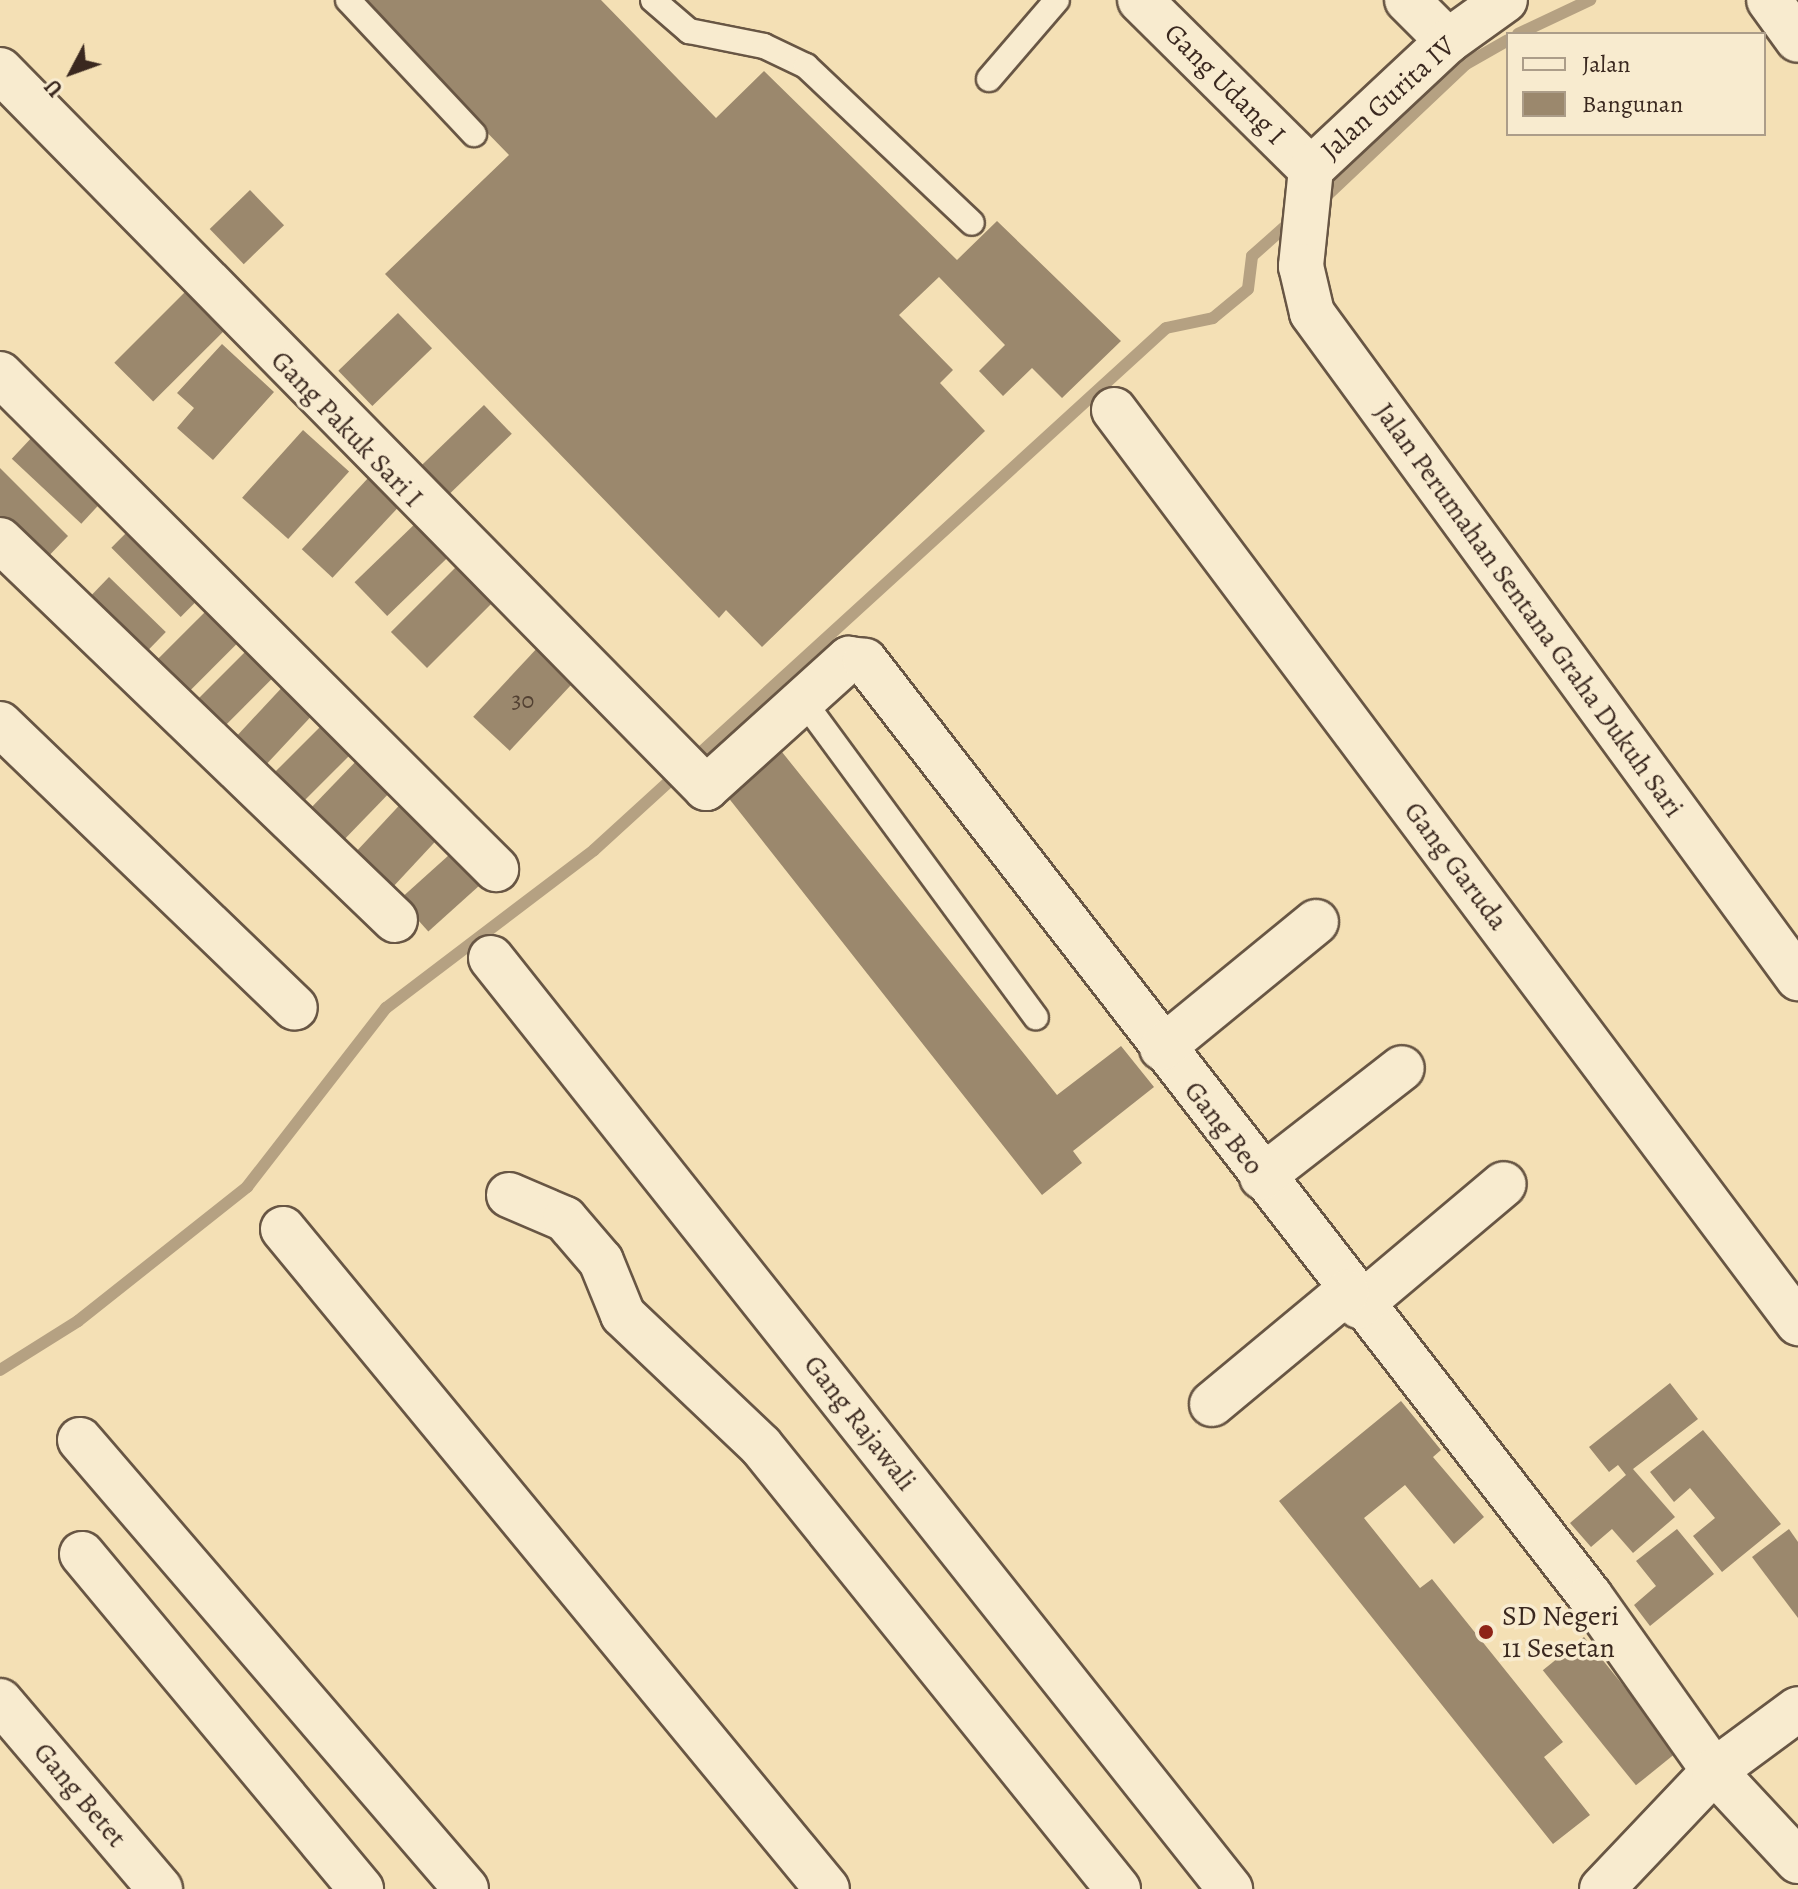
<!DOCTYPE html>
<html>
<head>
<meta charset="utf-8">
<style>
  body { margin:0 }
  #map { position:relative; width:1798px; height:1889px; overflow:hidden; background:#f4e0b5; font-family:Alegreya,serif }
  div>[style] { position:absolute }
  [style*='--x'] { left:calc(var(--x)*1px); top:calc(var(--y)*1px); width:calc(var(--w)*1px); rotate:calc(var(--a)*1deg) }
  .stream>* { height:12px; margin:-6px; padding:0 6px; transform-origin:6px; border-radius:6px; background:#b5a182 }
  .building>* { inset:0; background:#9b886d; transform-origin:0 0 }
  .roads { filter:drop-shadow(2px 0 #685644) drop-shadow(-2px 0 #685644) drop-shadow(0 2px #685644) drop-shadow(0 -2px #685644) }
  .lane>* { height:24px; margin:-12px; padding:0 12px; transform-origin:12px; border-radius:12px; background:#f8ebcf }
  .street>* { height:44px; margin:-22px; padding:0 22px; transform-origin:22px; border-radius:22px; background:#f8ebcf }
  .dots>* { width:22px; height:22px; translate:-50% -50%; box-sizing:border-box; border:4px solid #f8ebcf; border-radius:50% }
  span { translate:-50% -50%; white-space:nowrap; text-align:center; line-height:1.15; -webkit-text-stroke:7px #f8ebcf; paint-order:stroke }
  .number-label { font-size:24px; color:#524032 }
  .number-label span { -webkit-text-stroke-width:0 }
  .street-label { font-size:28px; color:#3a281f }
  .poi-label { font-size:28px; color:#3a281f }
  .left { translate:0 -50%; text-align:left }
  .legend { position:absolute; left:1506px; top:32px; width:260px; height:104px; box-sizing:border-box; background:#f8ebcf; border:2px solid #ac9d89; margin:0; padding:10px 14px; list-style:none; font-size:24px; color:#3a281f }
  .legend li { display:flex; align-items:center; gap:16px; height:40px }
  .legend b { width:40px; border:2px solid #ac9d89 }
  .north { position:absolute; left:32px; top:32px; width:80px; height:80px; -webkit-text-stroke:6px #f8ebcf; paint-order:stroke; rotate:229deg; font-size:22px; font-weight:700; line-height:32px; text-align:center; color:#3a281f }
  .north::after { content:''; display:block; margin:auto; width:28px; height:36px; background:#3a281f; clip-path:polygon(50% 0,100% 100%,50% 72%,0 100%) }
</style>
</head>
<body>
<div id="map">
  <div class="stream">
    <i style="--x:1518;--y:34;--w:80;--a:-25.3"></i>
    <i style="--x:1319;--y:203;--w:202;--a:-43.4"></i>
    <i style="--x:1466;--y:64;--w:48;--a:-29.7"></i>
    <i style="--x:0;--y:1370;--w:92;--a:-32.1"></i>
    <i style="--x:78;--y:1321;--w:216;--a:-38.4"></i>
    <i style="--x:247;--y:1187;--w:227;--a:-52.2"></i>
    <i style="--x:386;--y:1008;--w:261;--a:-37.2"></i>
    <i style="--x:594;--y:850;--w:774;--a:-42.38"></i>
    <i style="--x:1166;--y:328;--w:48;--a:-12"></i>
    <i style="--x:1213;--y:318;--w:45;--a:-39.6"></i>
    <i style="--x:1248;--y:289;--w:33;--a:-83"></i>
    <i style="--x:1252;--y:256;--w:59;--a:-41.6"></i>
  </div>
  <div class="building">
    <i style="clip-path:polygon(358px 0,601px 0,716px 118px,764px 71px,957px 260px,997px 221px,1121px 341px,1062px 398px,1032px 368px,1003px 396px,979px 371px,1005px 345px,939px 277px,899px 315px,953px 370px,940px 383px,985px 431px,762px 647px,726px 610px,719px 618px,385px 274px,509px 155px)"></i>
    <i style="left:250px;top:190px;width:49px;height:56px;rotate:46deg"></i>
    <i style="left:185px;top:292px;width:55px;height:100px;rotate:45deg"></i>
    <i style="left:398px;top:313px;width:49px;height:83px;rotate:46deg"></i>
    <i style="clip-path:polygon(222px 344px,274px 392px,213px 460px,177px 428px,194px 408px,177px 393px)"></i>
    <i style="left:484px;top:405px;width:40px;height:86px;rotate:46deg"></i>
    <i style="left:303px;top:430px;width:62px;height:91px;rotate:42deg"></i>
    <i style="left:35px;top:434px;width:95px;height:34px;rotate:43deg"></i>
    <i style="clip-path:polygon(0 468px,68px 536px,40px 565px,0 526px)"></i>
    <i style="left:370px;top:476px;width:42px;height:100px;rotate:43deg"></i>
    <i style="left:420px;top:519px;width:47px;height:91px;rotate:46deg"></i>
    <i style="left:134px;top:525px;width:98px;height:32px;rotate:45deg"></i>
    <i style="left:456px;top:567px;width:51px;height:92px;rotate:45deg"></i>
    <i style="left:109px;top:577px;width:79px;height:35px;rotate:44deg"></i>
    <i style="left:216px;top:601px;width:45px;height:91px;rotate:45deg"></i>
    <i style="left:254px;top:643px;width:38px;height:87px;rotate:45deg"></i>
    <i style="left:540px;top:645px;width:50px;height:98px;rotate:43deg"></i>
    <i style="left:288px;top:681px;width:41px;height:86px;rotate:43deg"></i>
    <i style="left:327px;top:720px;width:41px;height:85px;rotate:45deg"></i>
    <i style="clip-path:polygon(782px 752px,1057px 1095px,1121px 1046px,1154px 1087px,1073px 1151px,1082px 1163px,1042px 1195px,727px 796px)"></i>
    <i style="left:362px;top:755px;width:46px;height:85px;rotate:44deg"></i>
    <i style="left:408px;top:796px;width:51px;height:86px;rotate:43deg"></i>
    <i style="left:459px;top:846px;width:43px;height:80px;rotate:48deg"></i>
    <i style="clip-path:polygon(1670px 1383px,1698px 1419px,1633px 1469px,1675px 1517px,1633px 1553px,1612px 1529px,1591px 1547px,1570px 1523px,1626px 1475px,1618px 1465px,1609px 1472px,1589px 1447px)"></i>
    <i style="clip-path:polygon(1401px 1401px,1441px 1450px,1433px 1457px,1484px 1517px,1454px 1544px,1405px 1485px,1364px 1518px,1420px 1588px,1432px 1579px,1563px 1742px,1544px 1757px,1590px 1815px,1553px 1844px,1279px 1501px)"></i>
    <i style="clip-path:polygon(1703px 1430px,1781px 1524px,1722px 1572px,1693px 1536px,1715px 1518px,1690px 1488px,1674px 1502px,1650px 1472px)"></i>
    <i style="clip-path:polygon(1677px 1529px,1714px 1574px,1650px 1626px,1634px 1605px,1656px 1586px,1636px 1561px)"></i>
    <i style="clip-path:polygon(1789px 1529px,1798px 1542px,1798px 1618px,1752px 1557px)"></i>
    <i style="left:1584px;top:1637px;width:148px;height:53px;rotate:51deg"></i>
  </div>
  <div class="roads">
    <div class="lane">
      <i style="--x:348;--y:0;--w:184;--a:46.8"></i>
      <i style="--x:653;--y:0;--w:48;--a:40.7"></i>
      <i style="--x:689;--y:31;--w:76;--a:11.3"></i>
      <i style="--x:764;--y:46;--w:47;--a:25.5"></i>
      <i style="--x:806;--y:66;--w:228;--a:43.4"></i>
      <i style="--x:989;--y:79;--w:104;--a:-49.3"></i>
      <i style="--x:802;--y:699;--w:395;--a:53.7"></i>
    </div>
    <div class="street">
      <i style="--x:1140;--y:0;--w:240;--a:44.7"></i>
      <i style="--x:1407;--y:0;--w:58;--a:45"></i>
      <i style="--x:1769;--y:0;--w:49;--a:54.1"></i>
      <i style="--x:0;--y:70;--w:1007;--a:45.48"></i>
      <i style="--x:706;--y:788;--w:193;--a:-42.1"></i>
      <i style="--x:849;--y:659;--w:16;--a:7"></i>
      <i style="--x:865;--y:661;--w:1183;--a:52.21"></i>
      <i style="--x:1590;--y:1596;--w:214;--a:54.7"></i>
      <i style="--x:1714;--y:1771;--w:123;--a:47"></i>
      <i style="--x:1311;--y:169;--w:98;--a:95.9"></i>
      <i style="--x:1301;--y:266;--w:48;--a:76.8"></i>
      <i style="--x:1312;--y:313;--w:824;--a:53.84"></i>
      <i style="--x:1311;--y:169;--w:187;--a:-43.1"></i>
      <i style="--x:1448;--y:41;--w:70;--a:-35.7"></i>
      <i style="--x:0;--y:374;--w:701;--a:44.94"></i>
      <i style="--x:1114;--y:410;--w:1141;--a:53.16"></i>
      <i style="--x:0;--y:540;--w:548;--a:43.89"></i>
      <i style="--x:0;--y:724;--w:409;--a:43.9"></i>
      <i style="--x:491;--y:958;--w:1189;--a:51.56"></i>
      <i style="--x:1162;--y:1048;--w:199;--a:-39.3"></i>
      <i style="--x:1262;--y:1177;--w:177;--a:-37.9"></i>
      <i style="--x:509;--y:1195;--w:61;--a:23.2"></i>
      <i style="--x:565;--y:1219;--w:55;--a:49.4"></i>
      <i style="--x:601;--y:1261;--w:58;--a:67.8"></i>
      <i style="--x:623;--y:1315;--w:190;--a:43.5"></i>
      <i style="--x:761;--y:1446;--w:569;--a:51.14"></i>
      <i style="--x:283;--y:1229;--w:855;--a:50.5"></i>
      <i style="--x:1359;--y:1306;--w:189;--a:-40.1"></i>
      <i style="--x:1212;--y:1404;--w:175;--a:-39.7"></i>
      <i style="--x:80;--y:1440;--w:592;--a:49.31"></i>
      <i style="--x:82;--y:1554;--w:436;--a:50.2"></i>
      <i style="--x:0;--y:1701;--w:247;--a:49.6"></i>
      <i style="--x:1602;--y:1889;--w:163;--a:-46.5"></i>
      <i style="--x:1714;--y:1771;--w:104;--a:-36.4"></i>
    </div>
  </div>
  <div class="dots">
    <i style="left:1486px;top:1632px;background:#8f2418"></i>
  </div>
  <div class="number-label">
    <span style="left:523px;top:701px">30</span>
  </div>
  <div class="street-label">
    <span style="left:1225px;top:84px;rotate:45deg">Gang Udang I</span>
    <span style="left:1388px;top:98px;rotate:-42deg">Jalan Gurita IV</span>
    <span style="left:347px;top:429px;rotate:46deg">Gang Pakuk Sari I</span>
    <span style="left:1529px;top:610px;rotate:54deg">Jalan Perumahan Sentana Graha Dukuh Sari</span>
    <span style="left:1456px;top:866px;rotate:53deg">Gang Garuda</span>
    <span style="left:1224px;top:1128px;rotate:52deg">Gang Beo</span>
    <span style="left:860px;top:1423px;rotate:52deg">Gang Rajawali</span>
    <span style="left:80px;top:1795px;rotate:50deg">Gang Betet</span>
  </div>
  <div class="poi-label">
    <span class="left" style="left:1502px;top:1632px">SD Negeri<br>11 Sesetan</span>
  </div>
  <ul class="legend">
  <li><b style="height:10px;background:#f8ebcf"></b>Jalan</li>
  <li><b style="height:22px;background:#9b886d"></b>Bangunan</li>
  </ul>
  <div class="north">U</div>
</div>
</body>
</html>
